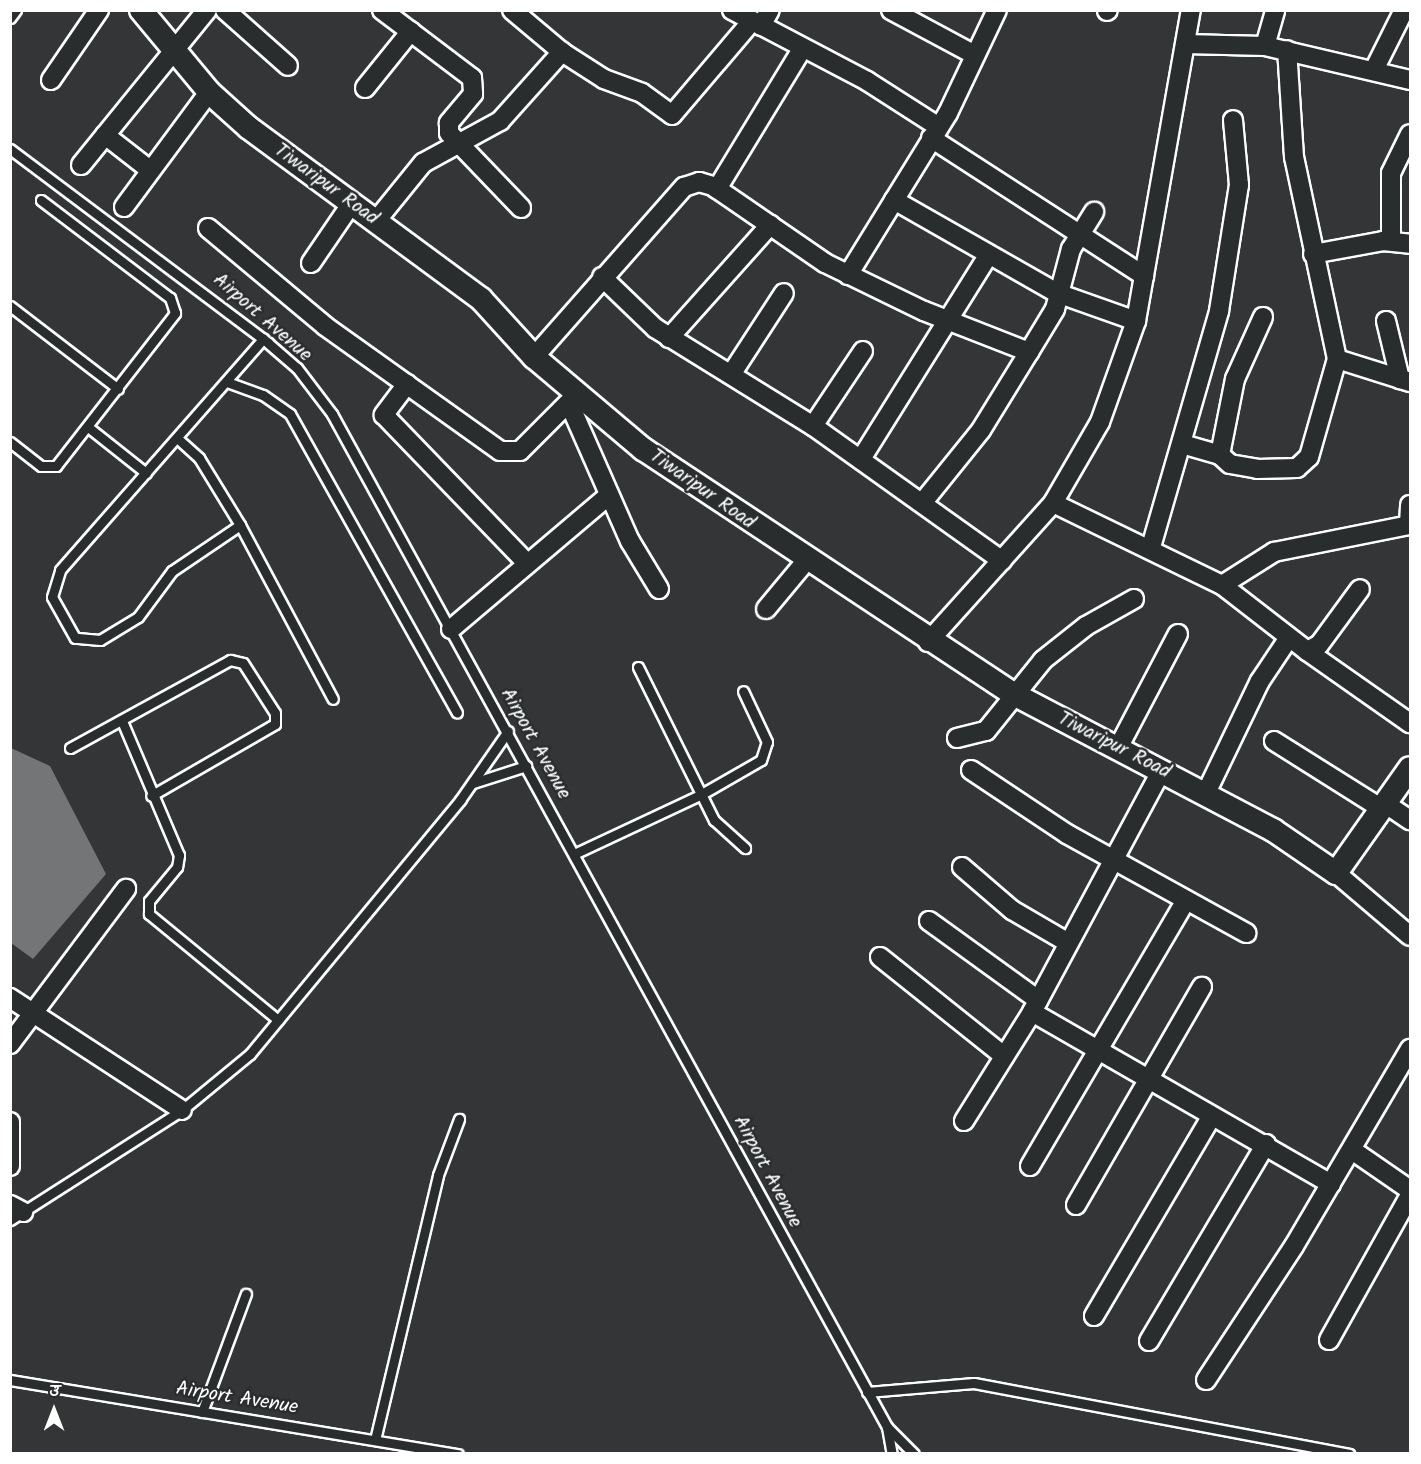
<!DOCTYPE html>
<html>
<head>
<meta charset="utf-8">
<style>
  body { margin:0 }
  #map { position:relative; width:1421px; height:1464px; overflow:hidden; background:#333536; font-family:Kalam,"Playpen Sans Deva",sans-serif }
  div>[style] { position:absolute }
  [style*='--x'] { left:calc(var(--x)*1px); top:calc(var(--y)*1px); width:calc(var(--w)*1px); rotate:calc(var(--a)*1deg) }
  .water>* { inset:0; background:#737576 }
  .roads { filter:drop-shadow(2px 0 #fff) drop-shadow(-2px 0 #fff) drop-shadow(0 2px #fff) drop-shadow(0 -2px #fff) }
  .service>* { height:9px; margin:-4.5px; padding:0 4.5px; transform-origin:4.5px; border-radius:4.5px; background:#2a2d2e }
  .minor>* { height:18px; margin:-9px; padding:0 9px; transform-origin:9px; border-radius:9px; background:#2a2d2e }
  .tertiary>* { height:22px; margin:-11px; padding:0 11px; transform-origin:11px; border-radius:11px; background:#2a2d2e }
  span { translate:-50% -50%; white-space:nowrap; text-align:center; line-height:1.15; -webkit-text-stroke:5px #2a2d2e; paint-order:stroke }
  .street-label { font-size:20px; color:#fff }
  .frame { position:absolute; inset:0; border:12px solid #fff; pointer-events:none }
  .north { position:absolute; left:24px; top:1380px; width:60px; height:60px; -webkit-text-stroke:4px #2a2d2e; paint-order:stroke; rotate:0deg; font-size:16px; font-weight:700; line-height:24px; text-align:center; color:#fff }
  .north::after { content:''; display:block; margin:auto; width:21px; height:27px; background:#fff; clip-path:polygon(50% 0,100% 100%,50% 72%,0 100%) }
</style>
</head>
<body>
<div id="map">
  <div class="water">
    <i style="clip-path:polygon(11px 748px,50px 766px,106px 874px,33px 959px,11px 943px)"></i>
  </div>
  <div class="roads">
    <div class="service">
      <i style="--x:10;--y:18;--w:10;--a:-53"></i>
      <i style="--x:10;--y:149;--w:323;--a:36.9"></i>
      <i style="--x:268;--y:343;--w:38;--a:41"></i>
      <i style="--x:297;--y:368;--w:58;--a:52.7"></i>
      <i style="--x:332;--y:414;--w:1155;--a:61.28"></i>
      <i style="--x:887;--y:1427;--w:38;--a:45"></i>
      <i style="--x:10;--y:306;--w:136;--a:37.5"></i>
      <i style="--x:227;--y:382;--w:38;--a:20"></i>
      <i style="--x:263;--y:395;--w:33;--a:35"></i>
      <i style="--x:290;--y:414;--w:342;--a:60.8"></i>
      <i style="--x:88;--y:427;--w:74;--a:38.4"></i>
      <i style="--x:177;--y:438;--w:30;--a:42"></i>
      <i style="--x:199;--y:458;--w:79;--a:58.5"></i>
      <i style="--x:240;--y:525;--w:197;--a:61.9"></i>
      <i style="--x:10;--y:442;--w:39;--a:38"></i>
      <i style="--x:41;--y:466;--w:15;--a:0"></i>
      <i style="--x:56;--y:466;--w:194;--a:-52.1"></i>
      <i style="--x:175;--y:313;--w:16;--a:-108"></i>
      <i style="--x:170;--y:298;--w:162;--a:-142.8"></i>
      <i style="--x:240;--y:525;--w:82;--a:145.9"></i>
      <i style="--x:172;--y:571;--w:57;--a:126.5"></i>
      <i style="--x:138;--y:617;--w:44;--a:148.8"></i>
      <i style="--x:100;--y:640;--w:25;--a:-175"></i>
      <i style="--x:75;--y:638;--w:47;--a:-119.3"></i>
      <i style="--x:52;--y:597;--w:28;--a:-73"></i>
      <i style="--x:60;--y:570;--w:308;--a:-48.7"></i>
      <i style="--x:638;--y:667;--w:171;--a:63.6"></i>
      <i style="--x:714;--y:820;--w:42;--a:42.1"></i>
      <i style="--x:122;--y:721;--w:146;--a:67"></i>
      <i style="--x:179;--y:855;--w:12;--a:99"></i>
      <i style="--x:177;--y:867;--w:44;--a:129.5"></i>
      <i style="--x:149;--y:901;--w:13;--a:90"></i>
      <i style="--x:149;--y:914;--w:167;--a:39.4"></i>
      <i style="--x:70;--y:748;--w:183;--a:-28.8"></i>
      <i style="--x:230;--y:660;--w:13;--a:13"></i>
      <i style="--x:243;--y:663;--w:59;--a:57.4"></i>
      <i style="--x:275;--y:713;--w:11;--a:90"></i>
      <i style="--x:275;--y:724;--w:143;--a:149.9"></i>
      <i style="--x:473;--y:783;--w:56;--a:-17.8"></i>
      <i style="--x:574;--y:854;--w:139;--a:-25.1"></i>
      <i style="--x:700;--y:795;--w:70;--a:-29.8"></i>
      <i style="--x:761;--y:760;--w:19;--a:-72"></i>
      <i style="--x:767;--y:742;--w:56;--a:-115.2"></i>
      <i style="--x:10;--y:1220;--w:204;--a:-32.6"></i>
      <i style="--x:182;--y:1110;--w:88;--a:-39.5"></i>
      <i style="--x:250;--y:1054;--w:330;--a:-50.4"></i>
      <i style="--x:460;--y:800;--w:84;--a:-55.2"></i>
      <i style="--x:10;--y:1380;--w:454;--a:9.4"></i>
      <i style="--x:867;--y:1392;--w:107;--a:-4.8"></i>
      <i style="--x:974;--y:1383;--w:382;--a:10.7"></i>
      <i style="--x:202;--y:1412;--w:126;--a:-69.6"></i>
      <i style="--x:887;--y:1427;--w:27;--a:80"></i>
      <i style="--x:375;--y:1440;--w:272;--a:-76.6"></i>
      <i style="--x:438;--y:1175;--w:60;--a:-69.4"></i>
    </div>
    <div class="minor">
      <i style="--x:225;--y:10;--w:84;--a:41.6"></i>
      <i style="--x:382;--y:10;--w:113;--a:37.1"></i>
      <i style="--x:472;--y:78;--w:16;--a:86"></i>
      <i style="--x:473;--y:94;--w:38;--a:130"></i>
      <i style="--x:449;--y:123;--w:10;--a:90"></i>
      <i style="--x:449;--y:133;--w:104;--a:46.2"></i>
      <i style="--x:512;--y:10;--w:65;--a:40"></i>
      <i style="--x:562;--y:52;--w:50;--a:32.7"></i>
      <i style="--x:604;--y:79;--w:40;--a:20.2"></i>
      <i style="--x:642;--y:93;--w:37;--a:36"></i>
      <i style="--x:672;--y:115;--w:123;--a:-49.6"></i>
      <i style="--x:732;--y:10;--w:153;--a:27.7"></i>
      <i style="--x:867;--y:81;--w:85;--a:32.6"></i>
      <i style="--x:891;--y:10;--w:95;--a:28.2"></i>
      <i style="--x:1107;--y:11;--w:1;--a:-45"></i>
      <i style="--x:761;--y:26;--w:18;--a:-61"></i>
      <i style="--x:1185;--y:44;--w:80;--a:1.4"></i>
      <i style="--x:1265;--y:46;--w:149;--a:13.2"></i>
      <i style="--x:1265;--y:46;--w:37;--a:-74"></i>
      <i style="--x:1375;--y:68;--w:65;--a:-63.4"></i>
      <i style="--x:51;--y:80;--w:85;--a:-55.6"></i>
      <i style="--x:365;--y:88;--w:73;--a:-51.1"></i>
      <i style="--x:105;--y:135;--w:57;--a:37.9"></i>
      <i style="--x:931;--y:138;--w:254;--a:32.9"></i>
      <i style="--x:81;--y:165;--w:200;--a:-50.9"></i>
      <i style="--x:717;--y:189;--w:164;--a:-58.7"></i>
      <i style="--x:894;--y:200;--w:188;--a:29.7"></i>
      <i style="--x:1057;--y:293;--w:84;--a:19.5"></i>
      <i style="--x:124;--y:207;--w:143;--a:-53.5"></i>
      <i style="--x:376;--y:221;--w:75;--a:-51"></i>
      <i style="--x:423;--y:163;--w:88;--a:-28.6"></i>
      <i style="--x:500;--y:121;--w:93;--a:-48.1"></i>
      <i style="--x:208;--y:228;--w:153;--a:39.9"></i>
      <i style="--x:325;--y:326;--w:215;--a:35.5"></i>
      <i style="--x:500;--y:451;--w:20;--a:0"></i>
      <i style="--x:520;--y:451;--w:79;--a:-45"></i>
      <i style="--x:1391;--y:241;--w:68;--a:-90"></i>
      <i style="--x:1391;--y:173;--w:43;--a:-64"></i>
      <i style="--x:1313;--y:254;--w:71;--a:-10.5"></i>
      <i style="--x:1383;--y:241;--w:27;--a:6"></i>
      <i style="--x:311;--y:263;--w:73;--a:-55.7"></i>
      <i style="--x:848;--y:275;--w:190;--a:-58.3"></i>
      <i style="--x:948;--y:113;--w:114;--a:-64.6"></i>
      <i style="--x:602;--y:277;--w:74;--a:43.9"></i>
      <i style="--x:655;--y:328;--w:186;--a:31.8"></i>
      <i style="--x:813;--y:426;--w:232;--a:35.5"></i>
      <i style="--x:1263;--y:317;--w:68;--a:114.3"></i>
      <i style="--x:1235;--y:379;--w:77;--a:101.2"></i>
      <i style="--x:1220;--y:455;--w:13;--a:42"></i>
      <i style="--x:1230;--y:464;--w:27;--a:10"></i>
      <i style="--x:1257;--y:469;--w:40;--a:-1.4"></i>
      <i style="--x:1297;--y:468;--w:16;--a:-43"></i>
      <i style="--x:1309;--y:457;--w:102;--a:-74.1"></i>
      <i style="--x:1337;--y:359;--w:207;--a:-102"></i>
      <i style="--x:1294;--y:157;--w:107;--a:-93.7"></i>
      <i style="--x:1386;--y:321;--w:60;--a:76.4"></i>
      <i style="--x:669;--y:338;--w:152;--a:-48.2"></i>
      <i style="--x:534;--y:357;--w:227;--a:-48.6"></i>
      <i style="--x:684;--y:187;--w:16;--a:-18"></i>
      <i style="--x:699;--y:182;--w:15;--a:16"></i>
      <i style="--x:713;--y:186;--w:136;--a:34.5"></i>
      <i style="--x:825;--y:263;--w:110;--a:25.9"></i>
      <i style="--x:924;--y:311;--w:113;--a:21.3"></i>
      <i style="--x:1337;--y:359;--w:77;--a:17.5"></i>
      <i style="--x:732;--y:373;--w:95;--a:-57"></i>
      <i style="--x:407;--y:384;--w:39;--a:127"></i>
      <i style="--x:384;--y:415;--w:206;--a:46"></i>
      <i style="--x:569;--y:403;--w:151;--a:66.2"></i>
      <i style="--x:630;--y:541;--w:56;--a:58.9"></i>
      <i style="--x:813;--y:426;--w:90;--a:-56.3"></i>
      <i style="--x:1182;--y:444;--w:40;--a:16"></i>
      <i style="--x:861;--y:459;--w:238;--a:-58"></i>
      <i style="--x:923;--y:502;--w:92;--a:-51.1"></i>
      <i style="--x:981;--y:430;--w:92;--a:-58.4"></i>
      <i style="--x:1029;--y:352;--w:50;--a:-58.8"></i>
      <i style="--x:1055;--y:309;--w:62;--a:-75.1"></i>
      <i style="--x:1071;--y:249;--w:44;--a:-58.1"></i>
      <i style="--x:1053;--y:503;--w:94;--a:-59.9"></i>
      <i style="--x:1100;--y:422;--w:107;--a:-70.4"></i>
      <i style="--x:1136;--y:321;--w:316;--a:-80"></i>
      <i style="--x:1151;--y:547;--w:246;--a:-73.9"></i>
      <i style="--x:1219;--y:311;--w:128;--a:-81"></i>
      <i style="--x:1239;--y:185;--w:65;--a:-95.3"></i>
      <i style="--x:1222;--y:585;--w:108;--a:37.8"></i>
      <i style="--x:1307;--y:651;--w:13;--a:-27"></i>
      <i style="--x:1319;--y:645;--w:69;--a:-53.8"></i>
      <i style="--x:766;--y:609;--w:62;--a:-50.2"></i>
      <i style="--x:451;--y:629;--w:206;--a:-40.3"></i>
      <i style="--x:928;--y:642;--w:187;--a:-48"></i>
      <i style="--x:1053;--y:503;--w:188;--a:25.9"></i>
      <i style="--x:1222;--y:585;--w:62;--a:-32.4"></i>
      <i style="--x:1274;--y:552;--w:138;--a:-11.3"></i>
      <i style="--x:1409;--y:525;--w:20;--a:-87"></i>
      <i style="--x:1307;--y:651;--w:126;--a:35"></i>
      <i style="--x:957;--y:738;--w:30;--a:-14"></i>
      <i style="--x:986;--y:731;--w:91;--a:-51.2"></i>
      <i style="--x:1043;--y:660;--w:55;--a:-38.3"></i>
      <i style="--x:1086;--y:626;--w:55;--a:-29.4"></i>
      <i style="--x:1274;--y:741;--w:128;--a:32.2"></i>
      <i style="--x:1117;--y:750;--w:131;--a:-62.3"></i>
      <i style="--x:971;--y:770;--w:115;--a:33.7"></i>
      <i style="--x:1067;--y:834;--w:205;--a:28.9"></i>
      <i style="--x:1206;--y:793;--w:124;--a:-64.3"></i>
      <i style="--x:1260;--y:681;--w:50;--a:-56.3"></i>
      <i style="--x:1386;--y:804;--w:29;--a:34"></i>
      <i style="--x:962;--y:867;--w:66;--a:40.7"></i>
      <i style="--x:1012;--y:910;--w:64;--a:30.2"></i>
      <i style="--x:1336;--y:873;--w:97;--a:40.4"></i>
      <i style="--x:929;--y:921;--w:135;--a:35.9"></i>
      <i style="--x:880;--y:957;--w:159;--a:38.6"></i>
      <i style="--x:10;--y:998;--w:205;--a:33.1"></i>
      <i style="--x:1032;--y:1012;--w:345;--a:29.9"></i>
      <i style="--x:10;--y:1044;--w:194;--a:-53.2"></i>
      <i style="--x:964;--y:1121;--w:128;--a:-58"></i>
      <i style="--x:1032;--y:1012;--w:273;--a:-61.8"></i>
      <i style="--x:10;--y:1122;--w:44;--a:90"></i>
      <i style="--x:1352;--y:1150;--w:70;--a:34.6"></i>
      <i style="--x:1030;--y:1166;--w:308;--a:-59.6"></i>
      <i style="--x:10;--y:1205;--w:15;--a:28"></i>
      <i style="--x:1076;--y:1205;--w:252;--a:-60"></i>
      <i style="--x:1094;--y:1316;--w:232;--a:-59.5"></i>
      <i style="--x:1329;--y:1340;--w:166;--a:-60.8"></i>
      <i style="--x:1149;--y:1341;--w:229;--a:-59.3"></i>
      <i style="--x:1206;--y:1380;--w:160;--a:-56.7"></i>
      <i style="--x:1294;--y:1246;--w:229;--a:-59.5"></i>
    </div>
    <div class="tertiary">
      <i style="--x:141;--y:10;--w:107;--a:50.3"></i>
      <i style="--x:209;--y:92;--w:54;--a:42"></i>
      <i style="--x:249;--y:128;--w:288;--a:36.4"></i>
      <i style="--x:481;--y:299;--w:79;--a:47.6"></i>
      <i style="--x:534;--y:357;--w:143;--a:40.2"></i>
      <i style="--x:643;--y:449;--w:442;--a:33.5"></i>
      <i style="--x:1012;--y:693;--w:295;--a:27.7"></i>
      <i style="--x:1273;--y:830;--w:76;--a:34.3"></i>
      <i style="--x:1336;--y:873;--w:128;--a:-54.8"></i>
    </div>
  </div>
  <div class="street-label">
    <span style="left:326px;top:185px;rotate:36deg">Tiwaripur Road</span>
    <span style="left:262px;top:318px;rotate:41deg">Airport Avenue</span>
    <span style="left:702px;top:490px;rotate:35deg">Tiwaripur Road</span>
    <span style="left:535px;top:744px;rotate:61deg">Airport Avenue</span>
    <span style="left:1114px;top:746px;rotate:27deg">Tiwaripur Road</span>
    <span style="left:767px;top:1172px;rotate:62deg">Airport Avenue</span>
    <span style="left:237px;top:1399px;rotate:9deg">Airport Avenue</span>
  </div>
  <div class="frame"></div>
  <div class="north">उ</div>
</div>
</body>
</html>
